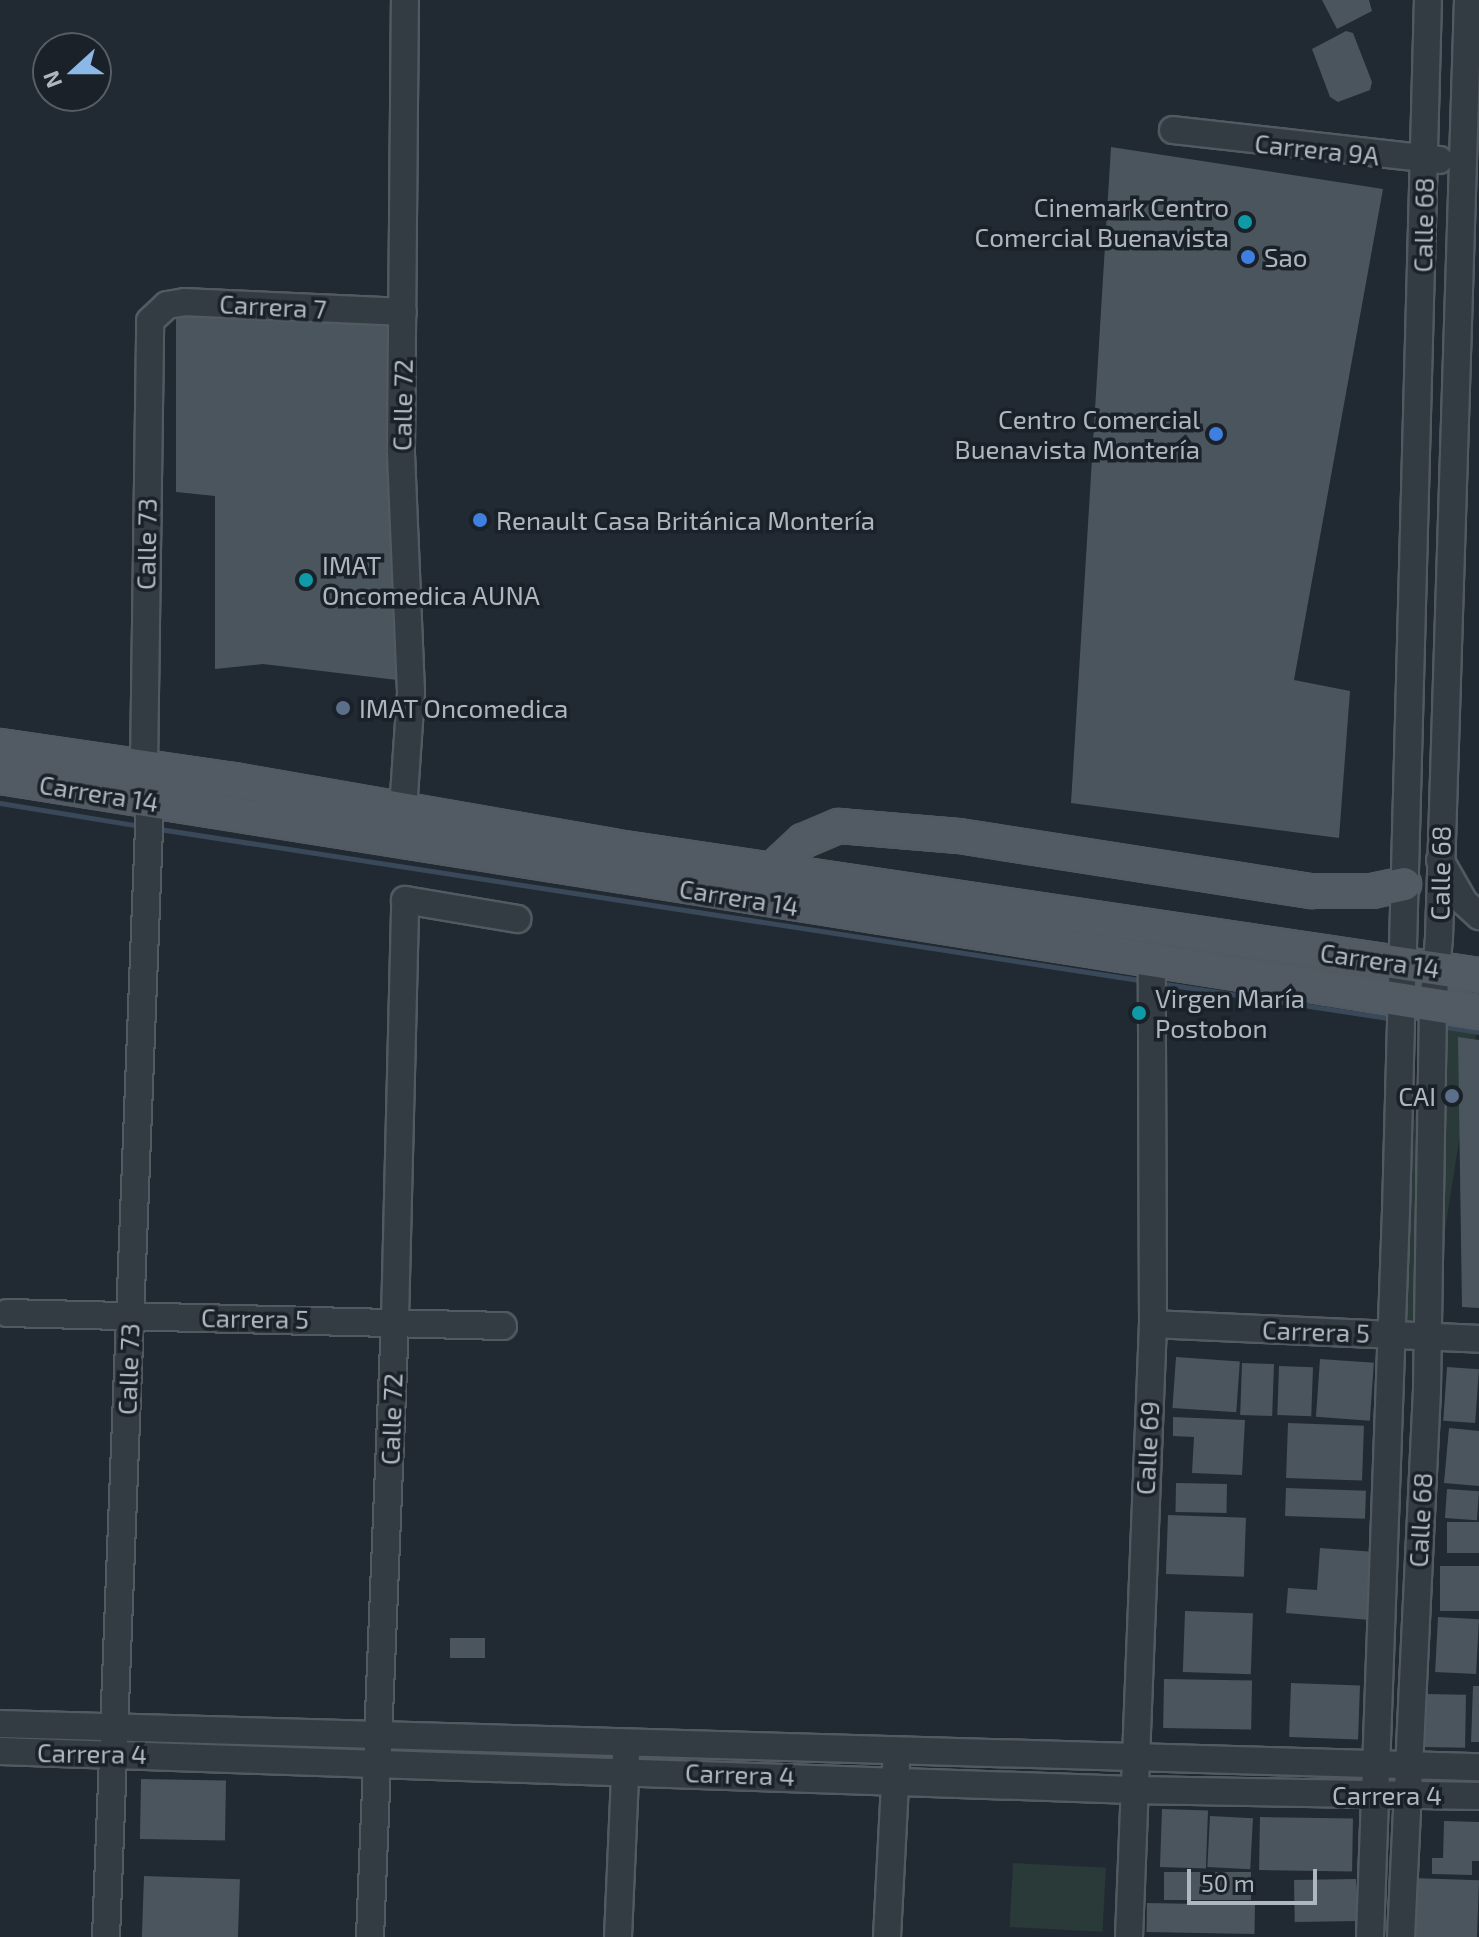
<!DOCTYPE html>
<html>
<head>
<meta charset="utf-8">
<style>
  body { margin:0 }
  #map { position:relative; width:1479px; height:1937px; overflow:hidden; background:#212a32; font-family:"Exo 2",sans-serif }
  div>[style] { position:absolute }
  [style*='--x'] { left:calc(var(--x)*1px); top:calc(var(--y)*1px); width:calc(var(--w)*1px); rotate:calc(var(--a)*1deg) }
  .green>* { inset:0; background:#293a38; transform-origin:0 0 }
  .stream>* { height:5px; margin:-2.5px; padding:0 2.5px; transform-origin:2.5px; border-radius:2.5px; background:#39495a }
  .building>* { inset:0; background:#4a555e; transform-origin:0 0 }
  .roads { filter:drop-shadow(2px 0 #525a61) drop-shadow(-2px 0 #525a61) drop-shadow(0 2px #525a61) drop-shadow(0 -2px #525a61) }
  .minor>* { height:26px; margin:-13px; padding:0 13px; transform-origin:13px; border-radius:13px; background:#343c43 }
  .major>* { height:32px; margin:-16px; padding:0 16px; transform-origin:16px; border-radius:16px; background:#525b63 }
  .dots>* { width:22px; height:22px; translate:-50% -50%; box-sizing:border-box; border:4px solid #1a2128; border-radius:50% }
  span { translate:-50% -50%; white-space:nowrap; text-align:center; line-height:1.15; -webkit-text-stroke:7px #1a2128; paint-order:stroke }
  .street-label { font-size:26px; color:#aeb7c0 }
  .poi-label { font-size:26px; color:#aeb7c0 }
  .right { translate:-100% -50%; text-align:right }
  .left { translate:0 -50%; text-align:left }
  .north { position:absolute; left:32px; top:32px; width:80px; height:80px; box-sizing:border-box; background:#1a2128; border:2px solid #555d65; border-radius:50%; rotate:249deg; font-size:22px; font-weight:700; line-height:32px; text-align:center; color:#aeb7c0 }
  .north::after { content:''; display:block; margin:auto; width:28px; height:36px; background:#8cb8e8; clip-path:polygon(50% 0,100% 100%,50% 72%,0 100%) }
  .scale { position:absolute; left:1187px; top:1869px; width:130px; height:36px; box-sizing:border-box; border:4px solid #aeb7c0; border-top:0; padding-left:10px; font-size:24px; line-height:28px; white-space:nowrap; color:#aeb7c0; -webkit-text-stroke:6px #1a2128; paint-order:stroke }
</style>
</head>
<body>
<div id="map">
  <div class="green">
    <i style="left:1433px;top:1005px;width:47px;height:331px;rotate:9deg"></i>
    <i style="left:1013px;top:1863px;width:93px;height:64px;rotate:3deg"></i>
  </div>
  <div class="stream">
    <i style="--x:0;--y:803;--w:143;--a:9.3"></i>
    <i style="--x:159;--y:829;--w:998;--a:8.76"></i>
    <i style="--x:1159;--y:983;--w:238;--a:8.7"></i>
    <i style="--x:1440;--y:1026;--w:39;--a:9"></i>
  </div>
  <div class="building">
    <i style="clip-path:polygon(1322px 0,1369px 0,1372px 11px,1337px 29px)"></i>
    <i style="clip-path:polygon(1346px 31px,1353px 33px,1372px 82px,1370px 90px,1338px 102px,1330px 97px,1312px 49px)"></i>
    <i style="clip-path:polygon(1111px 147px,1383px 189px,1294px 680px,1350px 691px,1339px 838px,1071px 803px)"></i>
    <i style="clip-path:polygon(176px 315px,396px 326px,397px 680px,263px 664px,215px 669px,215px 496px,176px 492px)"></i>
    <i style="clip-path:polygon(1458px 1037px,1479px 1040px,1479px 1308px,1462px 1307px)"></i>
    <i style="left:1176px;top:1357px;width:64px;height:51px;rotate:4deg"></i>
    <i style="left:1320px;top:1359px;width:54px;height:58px;rotate:4deg"></i>
    <i style="left:1242px;top:1363px;width:32px;height:52px;rotate:2deg"></i>
    <i style="left:1279px;top:1366px;width:34px;height:49px;rotate:2deg"></i>
    <i style="left:1447px;top:1367px;width:32px;height:54px;rotate:4deg"></i>
    <i style="clip-path:polygon(1173px 1417px,1245px 1420px,1242px 1475px,1192px 1473px,1194px 1437px,1173px 1436px)"></i>
    <i style="left:1288px;top:1423px;width:76px;height:55px;rotate:2deg"></i>
    <i style="clip-path:polygon(1449px 1428px,1479px 1431px,1479px 1486px,1444px 1483px)"></i>
    <i style="left:1176px;top:1483px;width:51px;height:29px;rotate:1deg"></i>
    <i style="left:1286px;top:1488px;width:80px;height:28px;rotate:2deg"></i>
    <i style="left:1447px;top:1489px;width:32px;height:29px;rotate:4deg"></i>
    <i style="left:1168px;top:1515px;width:78px;height:59px;rotate:2deg"></i>
    <i style="left:1447px;top:1522px;width:32px;height:31px"></i>
    <i style="clip-path:polygon(1320px 1548px,1376px 1552px,1370px 1620px,1286px 1613px,1288px 1588px,1317px 1590px)"></i>
    <i style="left:1440px;top:1566px;width:39px;height:45px"></i>
    <i style="left:1185px;top:1611px;width:68px;height:61px;rotate:2deg"></i>
    <i style="left:1438px;top:1617px;width:41px;height:55px;rotate:3deg"></i>
    <i style="left:450px;top:1638px;width:35px;height:20px"></i>
    <i style="left:1164px;top:1679px;width:88px;height:49px;rotate:1deg"></i>
    <i style="left:1291px;top:1683px;width:69px;height:54px;rotate:2deg"></i>
    <i style="clip-path:polygon(1473px 1686px,1479px 1686px,1479px 1742px,1471px 1742px)"></i>
    <i style="left:1424px;top:1694px;width:42px;height:53px;rotate:1deg"></i>
    <i style="left:141px;top:1779px;width:85px;height:60px;rotate:1deg"></i>
    <i style="left:1162px;top:1809px;width:46px;height:58px;rotate:2deg"></i>
    <i style="left:1210px;top:1816px;width:43px;height:51px;rotate:3deg"></i>
    <i style="left:1260px;top:1817px;width:93px;height:53px;rotate:1deg"></i>
    <i style="clip-path:polygon(1444px 1821px,1479px 1822px,1479px 1861px,1472px 1861px,1472px 1875px,1432px 1874px,1432px 1858px,1443px 1858px)"></i>
    <i style="left:1251px;top:1872px;width:28px;height:87px;rotate:90deg"></i>
    <i style="left:144px;top:1876px;width:96px;height:61px;rotate:2deg"></i>
    <i style="left:1412px;top:1878px;width:67px;height:59px;rotate:2deg"></i>
    <i style="left:1356px;top:1879px;width:42px;height:62px;rotate:89deg"></i>
    <i style="left:1147px;top:1903px;width:108px;height:29px;rotate:1deg"></i>
  </div>
  <div class="roads">
    <div class="minor">
      <i style="--x:1173;--y:130;--w:268;--a:6.4"></i>
      <i style="--x:144;--y:767;--w:446;--a:-89.2"></i>
      <i style="--x:150;--y:321;--w:23;--a:-43"></i>
      <i style="--x:167;--y:305;--w:18;--a:-9"></i>
      <i style="--x:185;--y:302;--w:218;--a:2.6"></i>
      <i style="--x:403;--y:810;--w:118;--a:-86.1"></i>
      <i style="--x:411;--y:692;--w:242;--a:-92.4"></i>
      <i style="--x:401;--y:450;--w:450;--a:-89.5"></i>
      <i style="--x:1440;--y:860;--w:48;--a:60.3"></i>
      <i style="--x:1464;--y:902;--w:21;--a:43"></i>
      <i style="--x:7;--y:1313;--w:496;--a:1.5"></i>
      <i style="--x:1153;--y:1324;--w:326;--a:2.6"></i>
      <i style="--x:0;--y:1724;--w:1480;--a:1.67"></i>
      <i style="--x:0;--y:1751;--w:1133;--a:1.97"></i>
      <i style="--x:1132;--y:1790;--w:347;--a:1"></i>
      <i style="--x:106;--y:1937;--w:1137;--a:-87.78"></i>
      <i style="--x:370;--y:1937;--w:618;--a:-87.68"></i>
      <i style="--x:395;--y:1320;--w:420;--a:-88.6"></i>
      <i style="--x:405;--y:900;--w:114;--a:9.6"></i>
      <i style="--x:618;--y:1937;--w:184;--a:-87.5"></i>
      <i style="--x:887;--y:1937;--w:172;--a:-87"></i>
      <i style="--x:1129;--y:1937;--w:613;--a:-87.76"></i>
      <i style="--x:1153;--y:1324;--w:364;--a:-90.2"></i>
      <i style="--x:1370;--y:1937;--w:725;--a:-87.95"></i>
      <i style="--x:1396;--y:1212;--w:1212;--a:-88.49"></i>
      <i style="--x:1401;--y:1937;--w:549;--a:-87.28"></i>
      <i style="--x:1427;--y:1389;--w:384;--a:-89.1"></i>
      <i style="--x:1433;--y:1005;--w:67;--a:-84.9"></i>
      <i style="--x:1439;--y:938;--w:938;--a:-88.23"></i>
    </div>
    <div class="major">
      <i style="--x:0;--y:746;--w:236;--a:8.3"></i>
      <i style="--x:234;--y:780;--w:383;--a:9.9"></i>
      <i style="--x:611;--y:846;--w:878;--a:8.45"></i>
      <i style="--x:0;--y:777;--w:1498;--a:9.03"></i>
      <i style="--x:774;--y:868;--w:40;--a:-43"></i>
      <i style="--x:803;--y:841;--w:39;--a:-23"></i>
      <i style="--x:839;--y:826;--w:120;--a:4.8"></i>
      <i style="--x:959;--y:836;--w:357;--a:8.9"></i>
      <i style="--x:1312;--y:891;--w:60;--a:0"></i>
      <i style="--x:1372;--y:891;--w:33;--a:-12"></i>
    </div>
  </div>
  <div class="dots">
    <i style="left:1245px;top:222px;background:#0f9aa8"></i>
    <i style="left:1248px;top:257px;background:#3f7fe0"></i>
    <i style="left:1216px;top:434px;background:#3f7fe0"></i>
    <i style="left:480px;top:520px;background:#3f7fe0"></i>
    <i style="left:306px;top:580px;background:#0f9aa8"></i>
    <i style="left:343px;top:708px;background:#5c6f8a"></i>
    <i style="left:1139px;top:1013px;background:#0f9aa8"></i>
    <i style="left:1452px;top:1096px;background:#5c6f8a"></i>
  </div>
  <div class="street-label">
    <span style="left:1317px;top:149px;rotate:6deg">Carrera 9A</span>
    <span style="left:1423px;top:225px;rotate:-89deg">Calle 68</span>
    <span style="left:273px;top:306px;rotate:3deg">Carrera 7</span>
    <span style="left:402px;top:405px;rotate:-89deg">Calle 72</span>
    <span style="left:146px;top:544px;rotate:-89deg">Calle 73</span>
    <span style="left:99px;top:793px;rotate:9deg">Carrera 14</span>
    <span style="left:1440px;top:873px;rotate:-89deg">Calle 68</span>
    <span style="left:739px;top:897px;rotate:9deg">Carrera 14</span>
    <span style="left:1380px;top:960px;rotate:8deg">Carrera 14</span>
    <span style="left:255px;top:1318px;rotate:1deg">Carrera 5</span>
    <span style="left:1316px;top:1331px;rotate:2deg">Carrera 5</span>
    <span style="left:128px;top:1369px;rotate:-88deg">Calle 73</span>
    <span style="left:391px;top:1419px;rotate:-88deg">Calle 72</span>
    <span style="left:1147px;top:1448px;rotate:-87deg">Calle 69</span>
    <span style="left:1420px;top:1520px;rotate:-87deg">Calle 68</span>
    <span style="left:92px;top:1753px;rotate:1deg">Carrera 4</span>
    <span style="left:740px;top:1774px;rotate:2deg">Carrera 4</span>
    <span style="left:1387px;top:1795px">Carrera 4</span>
  </div>
  <div class="poi-label">
    <span class="right" style="left:1229px;top:222px">Cinemark Centro<br>Comercial Buenavista</span>
    <span class="left" style="left:1264px;top:257px">Sao</span>
    <span class="right" style="left:1200px;top:434px">Centro Comercial<br>Buenavista Montería</span>
    <span class="left" style="left:496px;top:520px">Renault Casa Británica Montería</span>
    <span class="left" style="left:322px;top:580px">IMAT<br>Oncomedica AUNA</span>
    <span class="left" style="left:359px;top:708px">IMAT Oncomedica</span>
    <span class="left" style="left:1155px;top:1013px">Virgen María<br>Postobon</span>
    <span class="right" style="left:1436px;top:1096px">CAI</span>
  </div>
  <div class="north">N</div>
  <div class="scale">50 m</div>
</div>
</body>
</html>
